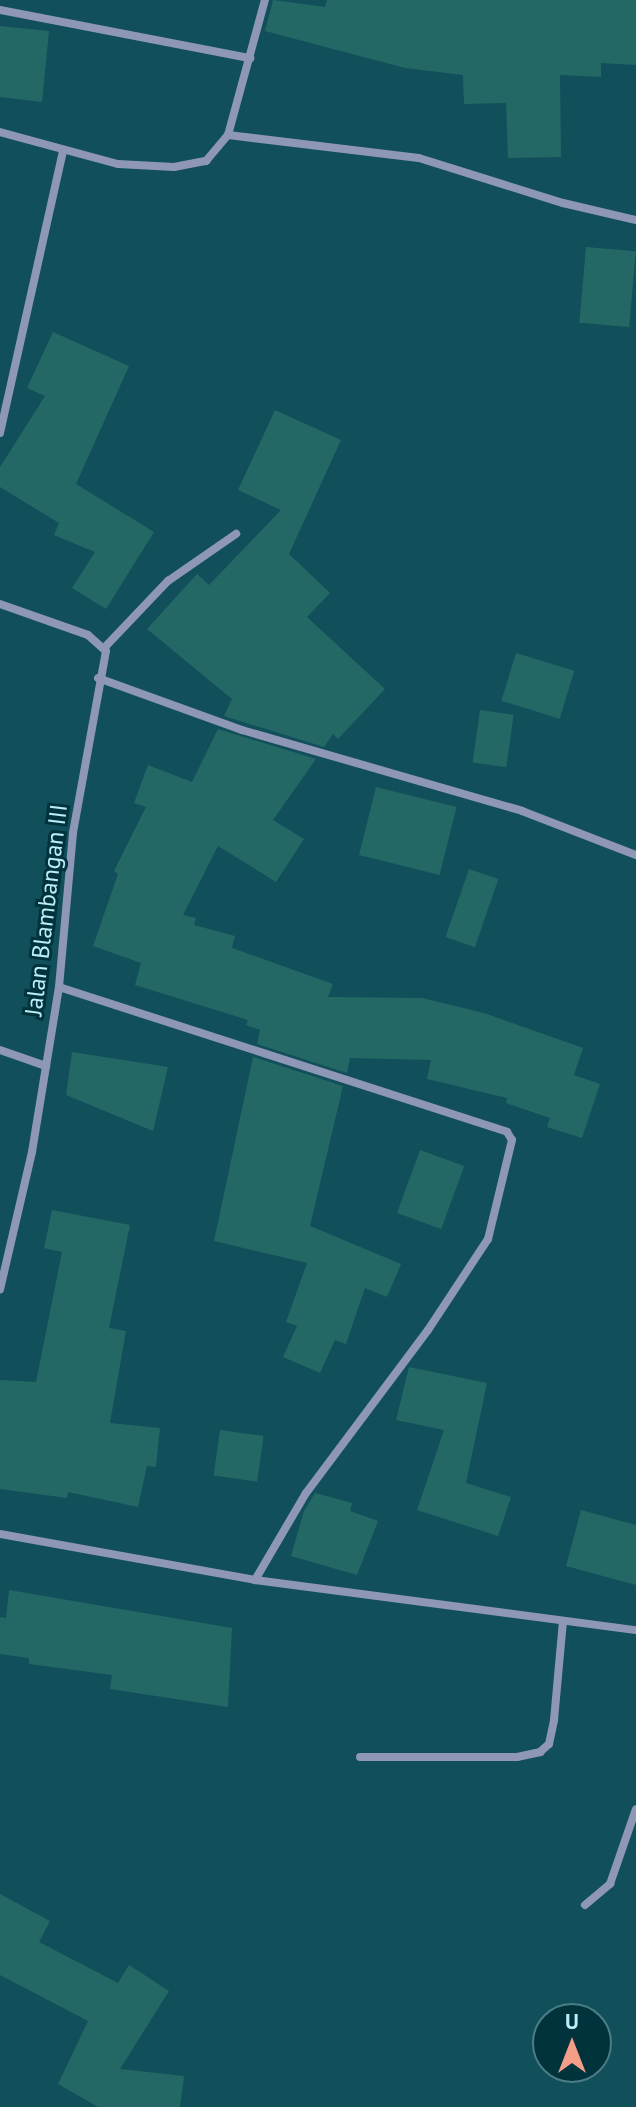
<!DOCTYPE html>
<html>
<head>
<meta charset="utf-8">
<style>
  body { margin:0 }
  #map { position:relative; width:636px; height:2107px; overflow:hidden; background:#114f5a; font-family:"PT Sans",sans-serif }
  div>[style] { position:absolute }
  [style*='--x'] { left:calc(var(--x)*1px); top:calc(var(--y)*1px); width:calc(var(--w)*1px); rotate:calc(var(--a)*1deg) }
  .building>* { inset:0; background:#246866; transform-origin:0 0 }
  .street>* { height:8px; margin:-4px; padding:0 4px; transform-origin:4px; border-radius:4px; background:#8f97b6 }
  span { translate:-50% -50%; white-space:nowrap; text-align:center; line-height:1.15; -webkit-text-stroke:6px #00333c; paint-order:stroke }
  .street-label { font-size:24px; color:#bbecf7 }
  .north { position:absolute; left:532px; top:2003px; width:80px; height:80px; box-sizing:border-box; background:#00333c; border:2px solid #4b7d87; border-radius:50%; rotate:0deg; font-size:22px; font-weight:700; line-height:32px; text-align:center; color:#bbecf7 }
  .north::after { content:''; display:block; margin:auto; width:28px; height:36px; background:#f49e8a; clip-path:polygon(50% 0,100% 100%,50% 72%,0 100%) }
</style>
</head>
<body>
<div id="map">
  <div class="building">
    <i style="clip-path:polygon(273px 0,325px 7px,327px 0,636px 0,636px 65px,601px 63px,601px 77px,560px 75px,561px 157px,508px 158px,506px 103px,464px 104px,463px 75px,405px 68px,265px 31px)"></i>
    <i style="clip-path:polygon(0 26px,49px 31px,42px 102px,0 97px)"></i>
    <i style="left:586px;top:247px;width:50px;height:76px;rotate:5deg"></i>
    <i style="clip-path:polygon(53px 332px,129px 366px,76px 484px,154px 532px,106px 609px,72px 588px,95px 552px,54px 535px,59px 523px,0 487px,0 467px,45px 396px,27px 388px)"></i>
    <i style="clip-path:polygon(275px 410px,341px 440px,289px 554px,330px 593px,307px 617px,385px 689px,338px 739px,333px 734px,324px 747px,224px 716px,232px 699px,147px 629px,197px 574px,209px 585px,281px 510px,238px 490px)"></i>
    <i style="left:516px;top:653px;width:61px;height:50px;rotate:17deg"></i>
    <i style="left:480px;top:710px;width:34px;height:53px;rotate:8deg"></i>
    <i style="clip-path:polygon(218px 729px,316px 759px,273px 820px,304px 839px,276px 882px,218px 846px,183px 915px,196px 918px,194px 925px,235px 936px,232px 948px,333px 984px,328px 997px,422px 998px,484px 1013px,583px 1048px,574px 1075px,600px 1084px,582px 1138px,547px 1127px,550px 1118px,506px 1103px,507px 1098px,427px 1079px,431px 1060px,350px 1058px,347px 1073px,257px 1044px,260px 1030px,246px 1025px,248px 1020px,135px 985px,141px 963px,93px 946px,118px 874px,114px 871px,146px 807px,134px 803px,148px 765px,192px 782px)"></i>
    <i style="left:376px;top:787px;width:83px;height:70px;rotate:14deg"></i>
    <i style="left:469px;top:869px;width:31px;height:72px;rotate:19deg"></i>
    <i style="clip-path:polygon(72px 1052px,168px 1067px,153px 1131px,66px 1095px)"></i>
    <i style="clip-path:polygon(253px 1057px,343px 1086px,310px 1226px,401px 1264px,387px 1297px,365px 1288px,346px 1344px,335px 1340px,320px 1373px,283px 1357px,297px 1326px,286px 1322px,307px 1263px,214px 1241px)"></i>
    <i style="left:420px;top:1150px;width:47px;height:67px;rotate:20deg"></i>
    <i style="clip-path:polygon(52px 1210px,130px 1225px,109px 1328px,126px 1331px,110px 1423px,160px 1428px,156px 1467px,147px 1466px,138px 1507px,68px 1492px,67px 1498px,0 1489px,0 1380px,36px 1382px,62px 1252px,44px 1248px)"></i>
    <i style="clip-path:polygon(409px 1367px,487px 1383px,466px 1483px,511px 1497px,498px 1536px,417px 1510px,444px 1430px,396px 1420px)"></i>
    <i style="left:220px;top:1430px;width:44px;height:46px;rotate:8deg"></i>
    <i style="clip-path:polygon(315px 1493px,352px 1503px,350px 1511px,378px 1521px,357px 1575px,291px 1556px,304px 1511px)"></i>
    <i style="clip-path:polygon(581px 1510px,636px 1525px,636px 1585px,566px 1566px)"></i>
    <i style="clip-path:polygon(9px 1590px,232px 1628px,228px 1707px,110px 1689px,112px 1675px,29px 1664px,29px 1658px,0 1654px,0 1617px,6px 1618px)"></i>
    <i style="clip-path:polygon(0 1894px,50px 1921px,39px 1942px,118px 1983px,129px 1965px,169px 1991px,120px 2069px,184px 2076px,180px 2107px,98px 2107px,58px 2084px,88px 2021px,0 1975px)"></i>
  </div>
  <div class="street">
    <i style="--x:0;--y:10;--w:255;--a:10.9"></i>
    <i style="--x:0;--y:132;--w:122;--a:15.2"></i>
    <i style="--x:118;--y:164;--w:56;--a:3.1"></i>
    <i style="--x:174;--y:167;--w:33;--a:-11"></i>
    <i style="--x:206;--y:161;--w:34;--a:-50"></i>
    <i style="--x:228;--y:135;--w:140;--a:-74.7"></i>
    <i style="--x:228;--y:135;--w:192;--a:6.9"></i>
    <i style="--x:419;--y:158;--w:151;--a:17.4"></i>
    <i style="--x:563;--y:203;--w:75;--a:13.1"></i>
    <i style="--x:0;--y:433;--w:288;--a:-77.4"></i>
    <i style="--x:0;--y:604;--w:93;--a:19.4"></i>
    <i style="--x:88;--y:635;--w:24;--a:42"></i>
    <i style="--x:106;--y:651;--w:185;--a:100.3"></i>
    <i style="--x:73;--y:833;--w:155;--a:95.2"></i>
    <i style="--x:59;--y:987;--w:167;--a:99.3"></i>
    <i style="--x:32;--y:1152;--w:141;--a:103.1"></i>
    <i style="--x:106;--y:646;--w:90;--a:-46.4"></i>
    <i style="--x:168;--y:581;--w:83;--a:-34.7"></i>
    <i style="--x:98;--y:678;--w:153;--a:19.9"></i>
    <i style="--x:242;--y:730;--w:291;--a:16.1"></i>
    <i style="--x:522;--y:811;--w:122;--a:21.1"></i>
    <i style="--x:59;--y:987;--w:471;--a:17.9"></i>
    <i style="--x:507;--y:1132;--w:9;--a:58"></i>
    <i style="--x:512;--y:1140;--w:102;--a:103.6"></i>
    <i style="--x:488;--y:1239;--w:109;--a:123.4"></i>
    <i style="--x:428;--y:1330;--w:204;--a:126.8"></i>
    <i style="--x:306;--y:1493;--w:101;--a:120.4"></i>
    <i style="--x:0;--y:1050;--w:49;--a:19.2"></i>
    <i style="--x:0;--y:1534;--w:259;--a:10.2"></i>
    <i style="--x:255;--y:1580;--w:384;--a:7.5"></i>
    <i style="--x:360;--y:1757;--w:157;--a:0"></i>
    <i style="--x:517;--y:1757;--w:24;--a:-12"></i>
    <i style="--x:540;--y:1752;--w:12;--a:-42"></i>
    <i style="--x:549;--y:1744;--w:25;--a:-78"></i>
    <i style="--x:554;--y:1720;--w:99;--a:-84.8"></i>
    <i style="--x:585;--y:1905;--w:33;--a:-40"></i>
    <i style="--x:610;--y:1884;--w:79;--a:-70.9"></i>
  </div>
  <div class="street-label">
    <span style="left:46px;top:910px;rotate:-83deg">Jalan Blambangan III</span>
  </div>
  <div class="north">U</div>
</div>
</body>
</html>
